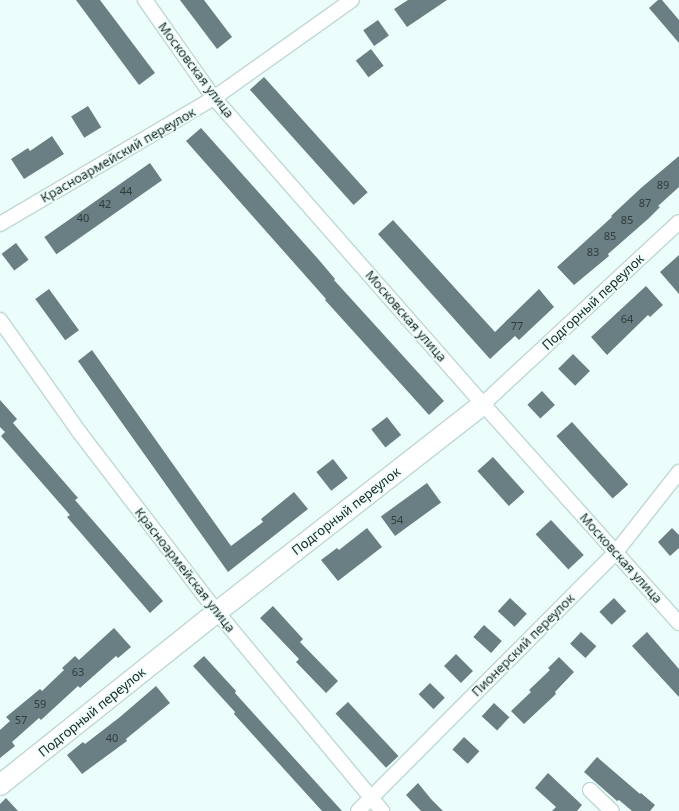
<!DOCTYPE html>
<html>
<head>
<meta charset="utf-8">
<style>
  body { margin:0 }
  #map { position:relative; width:679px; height:811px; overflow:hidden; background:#ebfefb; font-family:"Noto Sans",sans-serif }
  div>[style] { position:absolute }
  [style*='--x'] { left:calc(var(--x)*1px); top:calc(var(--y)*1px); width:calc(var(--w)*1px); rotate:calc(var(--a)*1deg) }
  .building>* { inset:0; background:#6a7f84; transform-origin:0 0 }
  .roads { filter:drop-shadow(1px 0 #c0d8d3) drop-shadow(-1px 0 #c0d8d3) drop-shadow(0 1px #c0d8d3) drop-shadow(0 -1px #c0d8d3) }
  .street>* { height:14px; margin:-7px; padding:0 7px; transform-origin:7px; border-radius:7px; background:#fff }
  .secondary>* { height:20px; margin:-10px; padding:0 10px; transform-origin:10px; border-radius:10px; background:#fff }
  span { translate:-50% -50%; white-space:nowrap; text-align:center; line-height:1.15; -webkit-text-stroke:3.5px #ebfefb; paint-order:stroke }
  .number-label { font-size:11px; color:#303c3c }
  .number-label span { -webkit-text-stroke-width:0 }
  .street-label { font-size:13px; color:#1c2524 }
</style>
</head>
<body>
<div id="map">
  <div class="building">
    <i style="clip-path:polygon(76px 0,100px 0,155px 73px,139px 85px)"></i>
    <i style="clip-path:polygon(180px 0,204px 0,232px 37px,217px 49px)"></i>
    <i style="clip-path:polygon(408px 0,447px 0,407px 27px,394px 9px)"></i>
    <i style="clip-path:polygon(658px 0,662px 0,679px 20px,679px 43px,649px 8px)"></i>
    <i style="left:378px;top:20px;width:19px;height:18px;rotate:55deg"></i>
    <i style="left:371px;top:49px;width:21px;height:19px;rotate:53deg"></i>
    <i style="left:264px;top:77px;width:155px;height:19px;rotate:48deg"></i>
    <i style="left:88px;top:106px;width:25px;height:20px;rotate:58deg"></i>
    <i style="clip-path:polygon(201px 128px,319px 260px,335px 279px,334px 280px,444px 401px,429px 415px,325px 300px,326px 299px,186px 141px)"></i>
    <i style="clip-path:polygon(52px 136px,64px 154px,24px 179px,11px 159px,28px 148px,30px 151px)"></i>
    <i style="clip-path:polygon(679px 156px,679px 187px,658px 206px,660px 207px,648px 219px,608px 254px,609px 256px,574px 285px,557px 267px,612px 217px,611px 216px,641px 188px)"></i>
    <i style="left:150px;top:163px;width:21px;height:129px;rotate:55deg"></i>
    <i style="clip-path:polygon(393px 220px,495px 332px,539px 289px,554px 307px,519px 340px,515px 336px,490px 359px,378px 234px)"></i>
    <i style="left:16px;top:243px;width:21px;height:18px;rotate:53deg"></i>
    <i style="clip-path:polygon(679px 255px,679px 294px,660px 272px)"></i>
    <i style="clip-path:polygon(646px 286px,663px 305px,650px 317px,648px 315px,607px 355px,591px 337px)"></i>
    <i style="left:49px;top:289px;width:51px;height:17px;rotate:54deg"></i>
    <i style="clip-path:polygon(92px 350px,231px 546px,263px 522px,261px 519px,294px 492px,308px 509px,228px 572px,78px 361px)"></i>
    <i style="left:573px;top:354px;width:24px;height:21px;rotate:45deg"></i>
    <i style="left:542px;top:391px;width:19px;height:20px;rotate:47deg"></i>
    <i style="clip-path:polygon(0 400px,17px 419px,13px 423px,78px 498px,75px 500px,163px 601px,150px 613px,67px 517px,70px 515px,1px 436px,5px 432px,0 427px)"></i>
    <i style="left:387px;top:417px;width:23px;height:20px;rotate:52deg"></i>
    <i style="left:572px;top:422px;width:84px;height:21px;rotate:48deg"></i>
    <i style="left:493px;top:457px;width:47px;height:21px;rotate:48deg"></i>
    <i style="left:333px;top:459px;width:24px;height:21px;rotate:52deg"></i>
    <i style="left:427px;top:483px;width:24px;height:57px;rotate:54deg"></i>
    <i style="left:551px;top:520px;width:48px;height:21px;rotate:47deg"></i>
    <i style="clip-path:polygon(367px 528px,382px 547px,338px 581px,321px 560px,337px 548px,339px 550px)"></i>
    <i style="clip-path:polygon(672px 528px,679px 535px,679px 548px,670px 556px,658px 542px)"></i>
    <i style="left:510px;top:598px;width:23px;height:18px;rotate:43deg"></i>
    <i style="left:614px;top:598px;width:18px;height:20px;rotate:47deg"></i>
    <i style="clip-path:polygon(273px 606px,303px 639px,300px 642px,338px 681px,326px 693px,296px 662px,299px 659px,260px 618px)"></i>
    <i style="left:484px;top:625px;width:24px;height:16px;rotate:42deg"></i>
    <i style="clip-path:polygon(114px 628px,131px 647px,118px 658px,116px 656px,80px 688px,78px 686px,41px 720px,39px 718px,12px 742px,15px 746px,0 758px,0 730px,10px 721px,6px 717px,40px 689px,42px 691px,64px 670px,62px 668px,75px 656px,79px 660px)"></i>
    <i style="left:581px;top:632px;width:21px;height:16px;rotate:43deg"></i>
    <i style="clip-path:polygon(647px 632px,679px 669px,679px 697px,632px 646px)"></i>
    <i style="left:456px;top:654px;width:24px;height:17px;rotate:45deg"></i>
    <i style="clip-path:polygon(204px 656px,236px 691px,235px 693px,342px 811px,322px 811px,234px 714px,235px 712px,193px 666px)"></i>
    <i style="clip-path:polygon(559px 657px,574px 672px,555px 692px,556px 694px,524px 724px,511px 711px,531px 692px,529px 690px,550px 670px,548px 668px)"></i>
    <i style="left:430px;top:683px;width:21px;height:16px;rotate:45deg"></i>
    <i style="clip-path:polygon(156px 686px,170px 703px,126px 739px,127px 741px,82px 774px,67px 755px,83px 742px,85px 744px,120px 717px)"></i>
    <i style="left:348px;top:702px;width:74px;height:17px;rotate:47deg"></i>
    <i style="left:494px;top:703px;width:21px;height:18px;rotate:43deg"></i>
    <i style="left:464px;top:737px;width:21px;height:17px;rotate:43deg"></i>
    <i style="clip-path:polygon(597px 757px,640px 794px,641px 793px,655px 805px,650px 811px,632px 811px,619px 800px,617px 801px,584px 772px)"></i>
    <i style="clip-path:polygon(548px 773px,582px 805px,577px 811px,552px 811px,556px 807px,535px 788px)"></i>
    <i style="clip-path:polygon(418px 783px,431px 799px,443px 811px,421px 811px,406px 795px)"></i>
    <i style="clip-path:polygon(6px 798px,18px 811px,0 811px,0 804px)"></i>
  </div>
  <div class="roads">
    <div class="street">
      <i style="--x:145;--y:0;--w:120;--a:54.9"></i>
      <i style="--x:214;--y:98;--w:407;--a:48.7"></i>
      <i style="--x:483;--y:404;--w:294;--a:48.2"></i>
      <i style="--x:0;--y:224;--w:248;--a:-30.5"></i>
      <i style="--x:214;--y:98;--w:169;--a:-35.4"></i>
      <i style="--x:0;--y:320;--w:138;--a:54.7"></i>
      <i style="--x:80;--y:433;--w:225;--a:52.6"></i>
      <i style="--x:217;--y:612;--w:259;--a:50.3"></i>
      <i style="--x:483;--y:404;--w:267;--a:-42.9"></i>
      <i style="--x:590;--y:790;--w:30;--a:44"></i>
      <i style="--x:358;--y:811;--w:366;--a:-45.1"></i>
      <i style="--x:616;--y:552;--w:102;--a:-51.8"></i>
    </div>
    <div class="secondary">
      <i style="--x:0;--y:785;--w:278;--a:-38.6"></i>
      <i style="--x:217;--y:612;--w:338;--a:-38"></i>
    </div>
  </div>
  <div class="number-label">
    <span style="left:663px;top:185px">89</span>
    <span style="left:126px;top:191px">44</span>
    <span style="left:645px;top:203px">87</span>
    <span style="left:105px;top:204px">42</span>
    <span style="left:83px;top:218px">40</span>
    <span style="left:627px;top:220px">85</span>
    <span style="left:610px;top:236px">85</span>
    <span style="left:593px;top:252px">83</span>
    <span style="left:627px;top:319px">64</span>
    <span style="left:517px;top:326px">77</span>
    <span style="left:397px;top:520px">54</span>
    <span style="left:78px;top:672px">63</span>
    <span style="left:40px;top:704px">59</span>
    <span style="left:21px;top:720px">57</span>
    <span style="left:112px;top:738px">40</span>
  </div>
  <div class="street-label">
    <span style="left:196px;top:70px;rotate:53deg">Московская улица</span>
    <span style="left:118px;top:155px;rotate:-30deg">Красноармейский переулок</span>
    <span style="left:593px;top:302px;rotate:-43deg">Подгорный переулок</span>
    <span style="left:406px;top:316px;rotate:49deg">Московская улица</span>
    <span style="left:346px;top:511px;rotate:-38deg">Подгорный переулок</span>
    <span style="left:621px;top:558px;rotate:48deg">Московская улица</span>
    <span style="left:185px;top:570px;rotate:52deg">Красноармейская улица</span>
    <span style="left:523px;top:645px;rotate:-45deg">Пионерский переулок</span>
    <span style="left:92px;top:712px;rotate:-39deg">Подгорный переулок</span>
  </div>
</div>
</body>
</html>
